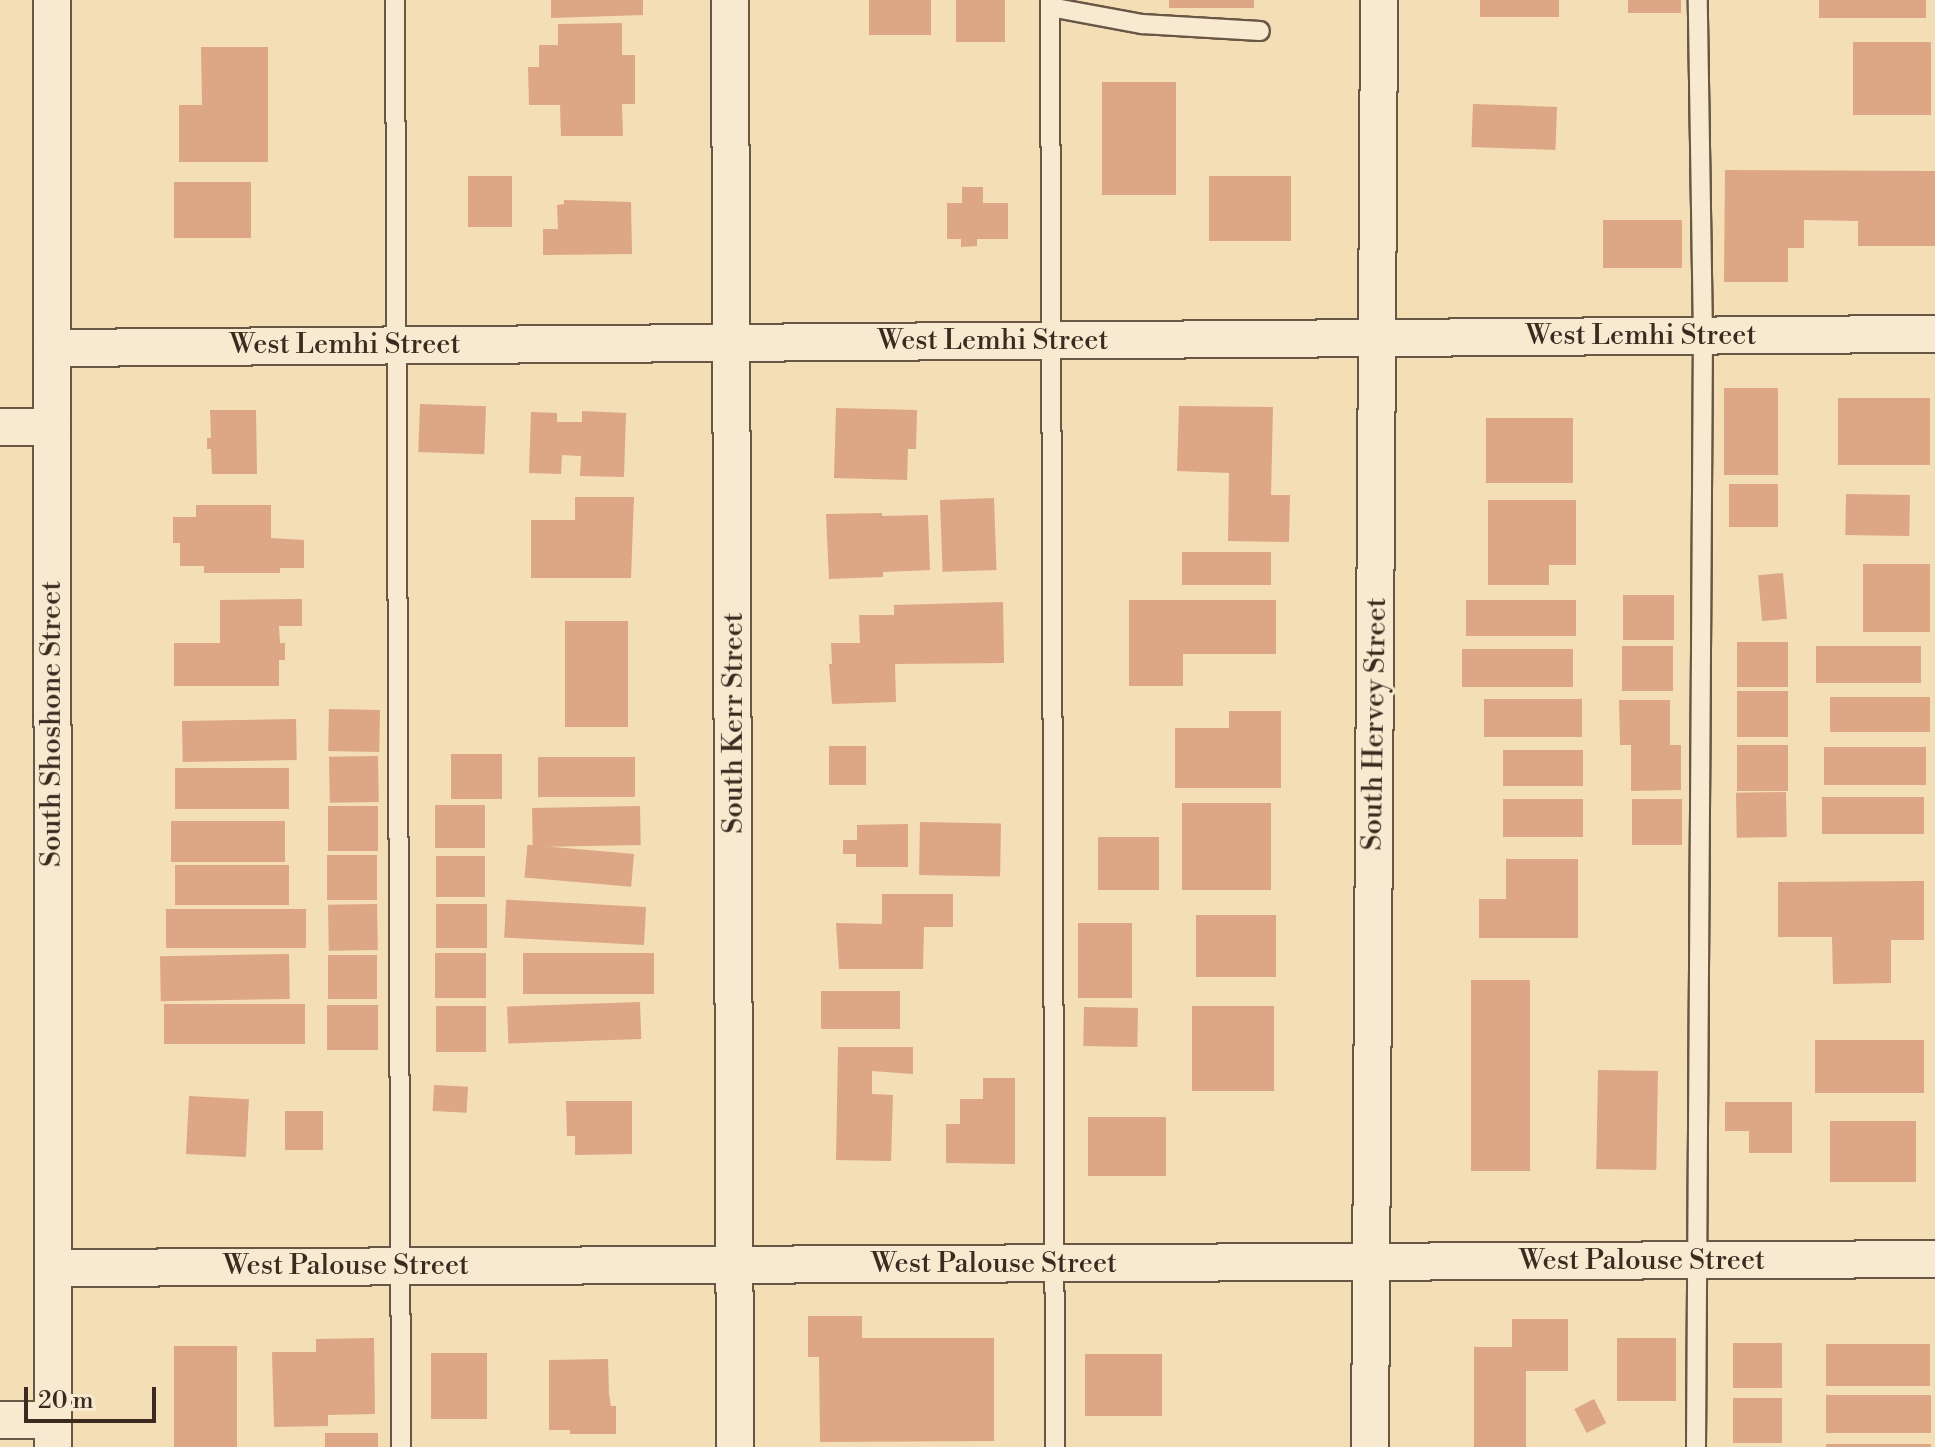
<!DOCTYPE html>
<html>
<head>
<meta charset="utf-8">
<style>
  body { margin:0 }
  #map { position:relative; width:1935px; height:1447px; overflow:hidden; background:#f3deb6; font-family:"Libre Bodoni",serif }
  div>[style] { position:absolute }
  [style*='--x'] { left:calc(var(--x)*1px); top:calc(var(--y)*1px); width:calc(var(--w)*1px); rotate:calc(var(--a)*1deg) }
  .building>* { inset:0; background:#dda684; transform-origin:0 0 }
  .roads { filter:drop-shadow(2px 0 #695746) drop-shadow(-2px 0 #695746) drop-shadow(0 2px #695746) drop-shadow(0 -2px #695746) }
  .service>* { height:18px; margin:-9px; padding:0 9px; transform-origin:9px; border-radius:9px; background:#f7ead0 }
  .minor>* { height:36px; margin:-18px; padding:0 18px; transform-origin:18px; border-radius:18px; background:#f7ead0 }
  span { translate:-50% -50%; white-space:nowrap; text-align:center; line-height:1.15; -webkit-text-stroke:6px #f7ead0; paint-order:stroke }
  .street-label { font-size:28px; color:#3b2a20 }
  .scale { position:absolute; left:24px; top:1387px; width:132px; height:36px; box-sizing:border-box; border:4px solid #3b2a20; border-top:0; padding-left:10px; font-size:24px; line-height:28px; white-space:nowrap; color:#3b2a20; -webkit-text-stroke:6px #f7ead0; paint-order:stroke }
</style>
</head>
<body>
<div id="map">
  <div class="building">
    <i style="clip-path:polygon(551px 0,643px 0,643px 15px,551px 18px)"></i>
    <i style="left:869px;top:0;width:62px;height:35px"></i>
    <i style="left:956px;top:0;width:49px;height:42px"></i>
    <i style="left:1169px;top:0;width:85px;height:8px"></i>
    <i style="left:1480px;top:0;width:79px;height:17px"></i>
    <i style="left:1628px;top:0;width:53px;height:13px"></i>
    <i style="left:1819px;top:0;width:107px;height:18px"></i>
    <i style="clip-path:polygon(622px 23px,622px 55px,635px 55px,635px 104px,622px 104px,623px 136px,561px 136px,560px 105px,529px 105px,528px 67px,539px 67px,539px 45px,558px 45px,558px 24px)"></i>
    <i style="left:1853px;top:42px;width:78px;height:73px"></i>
    <i style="clip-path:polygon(201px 47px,268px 47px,268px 162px,179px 162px,179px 105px,202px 105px)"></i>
    <i style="left:1102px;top:82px;width:74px;height:113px"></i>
    <i style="left:1473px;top:104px;width:84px;height:43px;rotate:2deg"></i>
    <i style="clip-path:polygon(1725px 170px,1935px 171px,1935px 246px,1858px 246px,1858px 221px,1804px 220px,1804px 248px,1788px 248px,1788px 282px,1724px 282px)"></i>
    <i style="left:468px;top:176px;width:44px;height:51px"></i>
    <i style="left:1209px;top:176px;width:82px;height:65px"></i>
    <i style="left:174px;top:182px;width:77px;height:56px"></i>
    <i style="clip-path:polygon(962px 187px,983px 187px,983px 203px,1008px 203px,1008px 239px,977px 239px,977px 246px,961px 247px,961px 239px,947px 239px,947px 203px,962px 203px)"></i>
    <i style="clip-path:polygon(564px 200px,631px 202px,632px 254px,543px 255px,543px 229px,558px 229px,557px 205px,564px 204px)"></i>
    <i style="left:1603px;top:220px;width:79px;height:48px"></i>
    <i style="left:1724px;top:388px;width:54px;height:87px"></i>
    <i style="left:1838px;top:398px;width:92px;height:67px"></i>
    <i style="left:420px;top:404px;width:66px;height:48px;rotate:2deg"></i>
    <i style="clip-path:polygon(1179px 406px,1273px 407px,1271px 495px,1290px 495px,1289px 542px,1228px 541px,1229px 473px,1177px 471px)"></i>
    <i style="clip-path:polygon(836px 408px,917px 410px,916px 449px,908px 449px,907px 480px,834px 478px)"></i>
    <i style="clip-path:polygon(210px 410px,256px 410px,257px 474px,212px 474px,211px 449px,207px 449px,207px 438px,211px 438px)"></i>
    <i style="clip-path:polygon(582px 411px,626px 413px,624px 477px,580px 476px,581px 456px,562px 455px,561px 474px,529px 473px,531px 412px,557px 413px,557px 422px,582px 422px)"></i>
    <i style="left:1486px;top:418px;width:87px;height:65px"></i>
    <i style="left:1729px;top:484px;width:49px;height:43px"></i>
    <i style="left:1846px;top:494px;width:64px;height:41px;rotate:1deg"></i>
    <i style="clip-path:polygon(575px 497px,634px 497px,631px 578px,531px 578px,531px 520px,575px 520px)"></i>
    <i style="left:994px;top:498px;width:72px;height:54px;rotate:88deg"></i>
    <i style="clip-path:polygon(1488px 500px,1576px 500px,1576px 565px,1549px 565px,1549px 585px,1488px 585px)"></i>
    <i style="clip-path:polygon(196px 505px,271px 505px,271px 538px,304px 540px,304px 568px,280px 568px,280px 573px,204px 573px,204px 566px,180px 566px,180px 543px,173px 543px,173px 517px,196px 517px)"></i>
    <i style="clip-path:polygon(882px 513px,882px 516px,928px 515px,930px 570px,883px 572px,883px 577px,829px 579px,826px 514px)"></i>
    <i style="left:1182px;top:552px;width:89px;height:33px"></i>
    <i style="left:1863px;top:564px;width:67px;height:68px"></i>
    <i style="left:1783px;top:573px;width:46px;height:25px;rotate:85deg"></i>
    <i style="left:1674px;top:595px;width:45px;height:51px;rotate:90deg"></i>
    <i style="clip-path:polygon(302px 599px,302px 626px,279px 626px,280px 643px,285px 643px,285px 660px,279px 660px,279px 686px,174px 686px,174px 643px,220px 643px,220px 600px)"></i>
    <i style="clip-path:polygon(1129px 600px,1276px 600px,1276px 654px,1183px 654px,1183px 686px,1129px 686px)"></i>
    <i style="left:1466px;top:600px;width:110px;height:36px"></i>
    <i style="clip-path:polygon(1003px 602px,1004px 663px,895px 664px,896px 702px,832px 704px,829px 664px,832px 664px,831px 643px,860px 643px,859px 615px,894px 615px,894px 605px)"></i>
    <i style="left:565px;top:621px;width:63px;height:106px"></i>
    <i style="left:1788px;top:642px;width:45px;height:51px;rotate:90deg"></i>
    <i style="left:1673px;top:646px;width:45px;height:51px;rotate:90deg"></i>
    <i style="left:1816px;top:646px;width:105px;height:37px"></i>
    <i style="left:1462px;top:649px;width:111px;height:38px"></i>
    <i style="left:1788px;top:691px;width:46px;height:51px;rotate:90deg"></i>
    <i style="left:1830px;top:697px;width:100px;height:35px"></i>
    <i style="left:1484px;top:699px;width:98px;height:38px"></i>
    <i style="clip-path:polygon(1619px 700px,1670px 700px,1670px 745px,1681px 745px,1681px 790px,1631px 791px,1631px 745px,1620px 745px)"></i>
    <i style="left:329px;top:709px;width:51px;height:42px;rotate:1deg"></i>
    <i style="clip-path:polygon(1229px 711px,1281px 711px,1281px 788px,1175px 788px,1175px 728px,1229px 728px)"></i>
    <i style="left:296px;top:719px;width:41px;height:114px;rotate:89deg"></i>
    <i style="left:1737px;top:745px;width:51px;height:46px"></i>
    <i style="left:829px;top:746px;width:37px;height:39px"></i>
    <i style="left:1824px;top:747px;width:102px;height:38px"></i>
    <i style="left:1503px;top:750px;width:80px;height:36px"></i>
    <i style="left:451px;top:754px;width:51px;height:45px"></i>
    <i style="left:378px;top:756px;width:46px;height:49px;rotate:89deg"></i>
    <i style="left:635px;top:757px;width:40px;height:97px;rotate:90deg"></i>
    <i style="left:175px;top:768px;width:114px;height:41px"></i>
    <i style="left:1786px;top:792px;width:45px;height:50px;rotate:89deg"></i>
    <i style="left:1822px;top:797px;width:102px;height:37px"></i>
    <i style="left:1503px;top:799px;width:80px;height:38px"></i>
    <i style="left:1632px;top:799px;width:50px;height:46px"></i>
    <i style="left:1182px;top:803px;width:89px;height:87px"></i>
    <i style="left:435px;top:805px;width:50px;height:43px"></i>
    <i style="left:378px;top:806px;width:45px;height:50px;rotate:90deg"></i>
    <i style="left:640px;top:806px;width:39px;height:108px;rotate:89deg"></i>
    <i style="left:171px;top:821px;width:114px;height:41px"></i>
    <i style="left:920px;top:822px;width:81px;height:53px;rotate:1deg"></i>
    <i style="clip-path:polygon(908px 824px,908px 867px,856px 867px,856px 854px,843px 854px,843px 840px,857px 840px,857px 825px)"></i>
    <i style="left:1098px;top:837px;width:61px;height:53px"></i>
    <i style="left:634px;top:854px;width:33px;height:107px;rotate:95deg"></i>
    <i style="left:327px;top:855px;width:50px;height:45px"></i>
    <i style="left:436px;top:856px;width:49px;height:41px"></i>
    <i style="clip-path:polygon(1506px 859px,1578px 859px,1578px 938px,1479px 938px,1479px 899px,1506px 899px)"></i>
    <i style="left:289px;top:865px;width:40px;height:114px;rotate:90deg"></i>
    <i style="clip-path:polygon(1924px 881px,1924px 940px,1891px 940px,1891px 983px,1833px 984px,1832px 937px,1778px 937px,1778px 882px)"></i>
    <i style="clip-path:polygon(882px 894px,953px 894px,953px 927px,924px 927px,923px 969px,839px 969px,836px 923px,882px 924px)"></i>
    <i style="left:377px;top:904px;width:46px;height:49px;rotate:89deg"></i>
    <i style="left:436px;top:904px;width:51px;height:44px"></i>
    <i style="left:646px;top:907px;width:38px;height:140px;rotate:93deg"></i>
    <i style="left:306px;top:909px;width:39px;height:140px;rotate:90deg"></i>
    <i style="left:1196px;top:915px;width:80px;height:62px"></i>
    <i style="left:1078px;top:923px;width:54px;height:75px"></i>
    <i style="left:486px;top:953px;width:45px;height:51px;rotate:90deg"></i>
    <i style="left:654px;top:953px;width:41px;height:131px;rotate:90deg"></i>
    <i style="left:289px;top:954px;width:45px;height:129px;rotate:89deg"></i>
    <i style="left:328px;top:955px;width:49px;height:44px"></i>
    <i style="left:1471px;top:980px;width:59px;height:191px"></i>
    <i style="left:900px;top:991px;width:38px;height:79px;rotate:90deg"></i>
    <i style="left:640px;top:1002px;width:37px;height:133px;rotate:88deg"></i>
    <i style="left:164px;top:1004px;width:141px;height:40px"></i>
    <i style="left:327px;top:1005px;width:51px;height:45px"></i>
    <i style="left:436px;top:1006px;width:50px;height:46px"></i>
    <i style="left:1192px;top:1006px;width:82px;height:85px"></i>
    <i style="left:1084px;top:1007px;width:54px;height:39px;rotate:1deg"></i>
    <i style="left:1815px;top:1040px;width:109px;height:53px"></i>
    <i style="clip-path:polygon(838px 1047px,913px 1047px,913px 1074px,872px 1071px,872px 1094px,893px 1095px,891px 1161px,836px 1160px)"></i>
    <i style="left:1598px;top:1070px;width:60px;height:99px;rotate:1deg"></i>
    <i style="clip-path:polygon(983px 1078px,1015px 1078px,1015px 1164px,946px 1163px,946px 1124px,960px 1124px,960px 1099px,983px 1099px)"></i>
    <i style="left:434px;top:1085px;width:34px;height:26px;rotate:3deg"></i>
    <i style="left:189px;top:1096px;width:60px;height:58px;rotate:3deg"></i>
    <i style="clip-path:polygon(566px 1101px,632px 1101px,632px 1154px,575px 1155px,575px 1136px,567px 1136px)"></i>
    <i style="clip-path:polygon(1725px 1102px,1792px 1102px,1792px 1153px,1749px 1153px,1749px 1131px,1725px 1131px)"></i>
    <i style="left:323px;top:1111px;width:39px;height:38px;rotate:90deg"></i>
    <i style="left:1088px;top:1117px;width:78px;height:59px"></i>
    <i style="left:1830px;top:1121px;width:86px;height:61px"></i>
    <i style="clip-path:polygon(808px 1316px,862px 1316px,862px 1338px,994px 1338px,994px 1441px,820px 1442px,819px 1357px,808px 1357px)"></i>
    <i style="clip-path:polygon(1512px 1319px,1568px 1319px,1568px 1371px,1526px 1371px,1526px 1447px,1474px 1447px,1474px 1347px,1512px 1347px)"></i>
    <i style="clip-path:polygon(374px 1338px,375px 1414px,328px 1415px,328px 1426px,274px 1427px,272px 1352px,316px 1352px,316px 1339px)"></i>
    <i style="left:1617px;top:1338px;width:59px;height:63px"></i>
    <i style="left:1733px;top:1343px;width:49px;height:45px"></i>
    <i style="left:1826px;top:1344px;width:104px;height:42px"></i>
    <i style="left:174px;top:1346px;width:63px;height:101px"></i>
    <i style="left:487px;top:1353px;width:66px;height:56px;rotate:90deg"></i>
    <i style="left:1085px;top:1354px;width:77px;height:62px"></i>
    <i style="clip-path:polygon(608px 1359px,609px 1394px,611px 1406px,616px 1406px,616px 1434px,570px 1434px,570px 1430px,549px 1430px,549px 1360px)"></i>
    <i style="left:1826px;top:1395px;width:105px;height:38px"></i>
    <i style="left:1733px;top:1398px;width:49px;height:45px"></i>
    <i style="left:1594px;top:1399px;width:27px;height:22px;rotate:63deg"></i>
    <i style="left:325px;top:1433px;width:53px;height:14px"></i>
    <i style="left:1826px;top:1444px;width:105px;height:3px"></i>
  </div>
  <div class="roads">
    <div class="service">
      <i style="--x:395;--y:0;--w:1447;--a:89.76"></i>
      <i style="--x:1050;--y:0;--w:1447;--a:89.8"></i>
      <i style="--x:1050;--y:7;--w:94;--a:10.5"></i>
      <i style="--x:1142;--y:24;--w:118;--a:3.4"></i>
      <i style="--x:1696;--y:1447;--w:1111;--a:-89.64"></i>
      <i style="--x:1703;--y:336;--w:336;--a:-90.9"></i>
    </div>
    <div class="minor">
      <i style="--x:52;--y:0;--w:1447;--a:89.96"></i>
      <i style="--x:730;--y:0;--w:1447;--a:89.8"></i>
      <i style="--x:52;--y:348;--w:1883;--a:-0.43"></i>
      <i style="--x:0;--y:427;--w:52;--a:0"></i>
      <i style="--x:53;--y:1268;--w:1882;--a:-0.27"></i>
      <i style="--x:0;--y:1420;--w:53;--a:0"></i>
      <i style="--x:1370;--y:1447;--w:1447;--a:-89.64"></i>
    </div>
  </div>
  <div class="street-label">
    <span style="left:1641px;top:336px">West Lemhi Street</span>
    <span style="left:993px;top:341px">West Lemhi Street</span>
    <span style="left:345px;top:345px">West Lemhi Street</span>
    <span style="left:734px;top:723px;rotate:-90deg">South Kerr Street</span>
    <span style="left:52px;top:724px;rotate:-90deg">South Shoshone Street</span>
    <span style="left:1375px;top:724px;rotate:-89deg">South Hervey Street</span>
    <span style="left:1642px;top:1261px">West Palouse Street</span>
    <span style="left:994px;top:1264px">West Palouse Street</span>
    <span style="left:346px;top:1266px">West Palouse Street</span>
  </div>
  <div class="scale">20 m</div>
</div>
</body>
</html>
